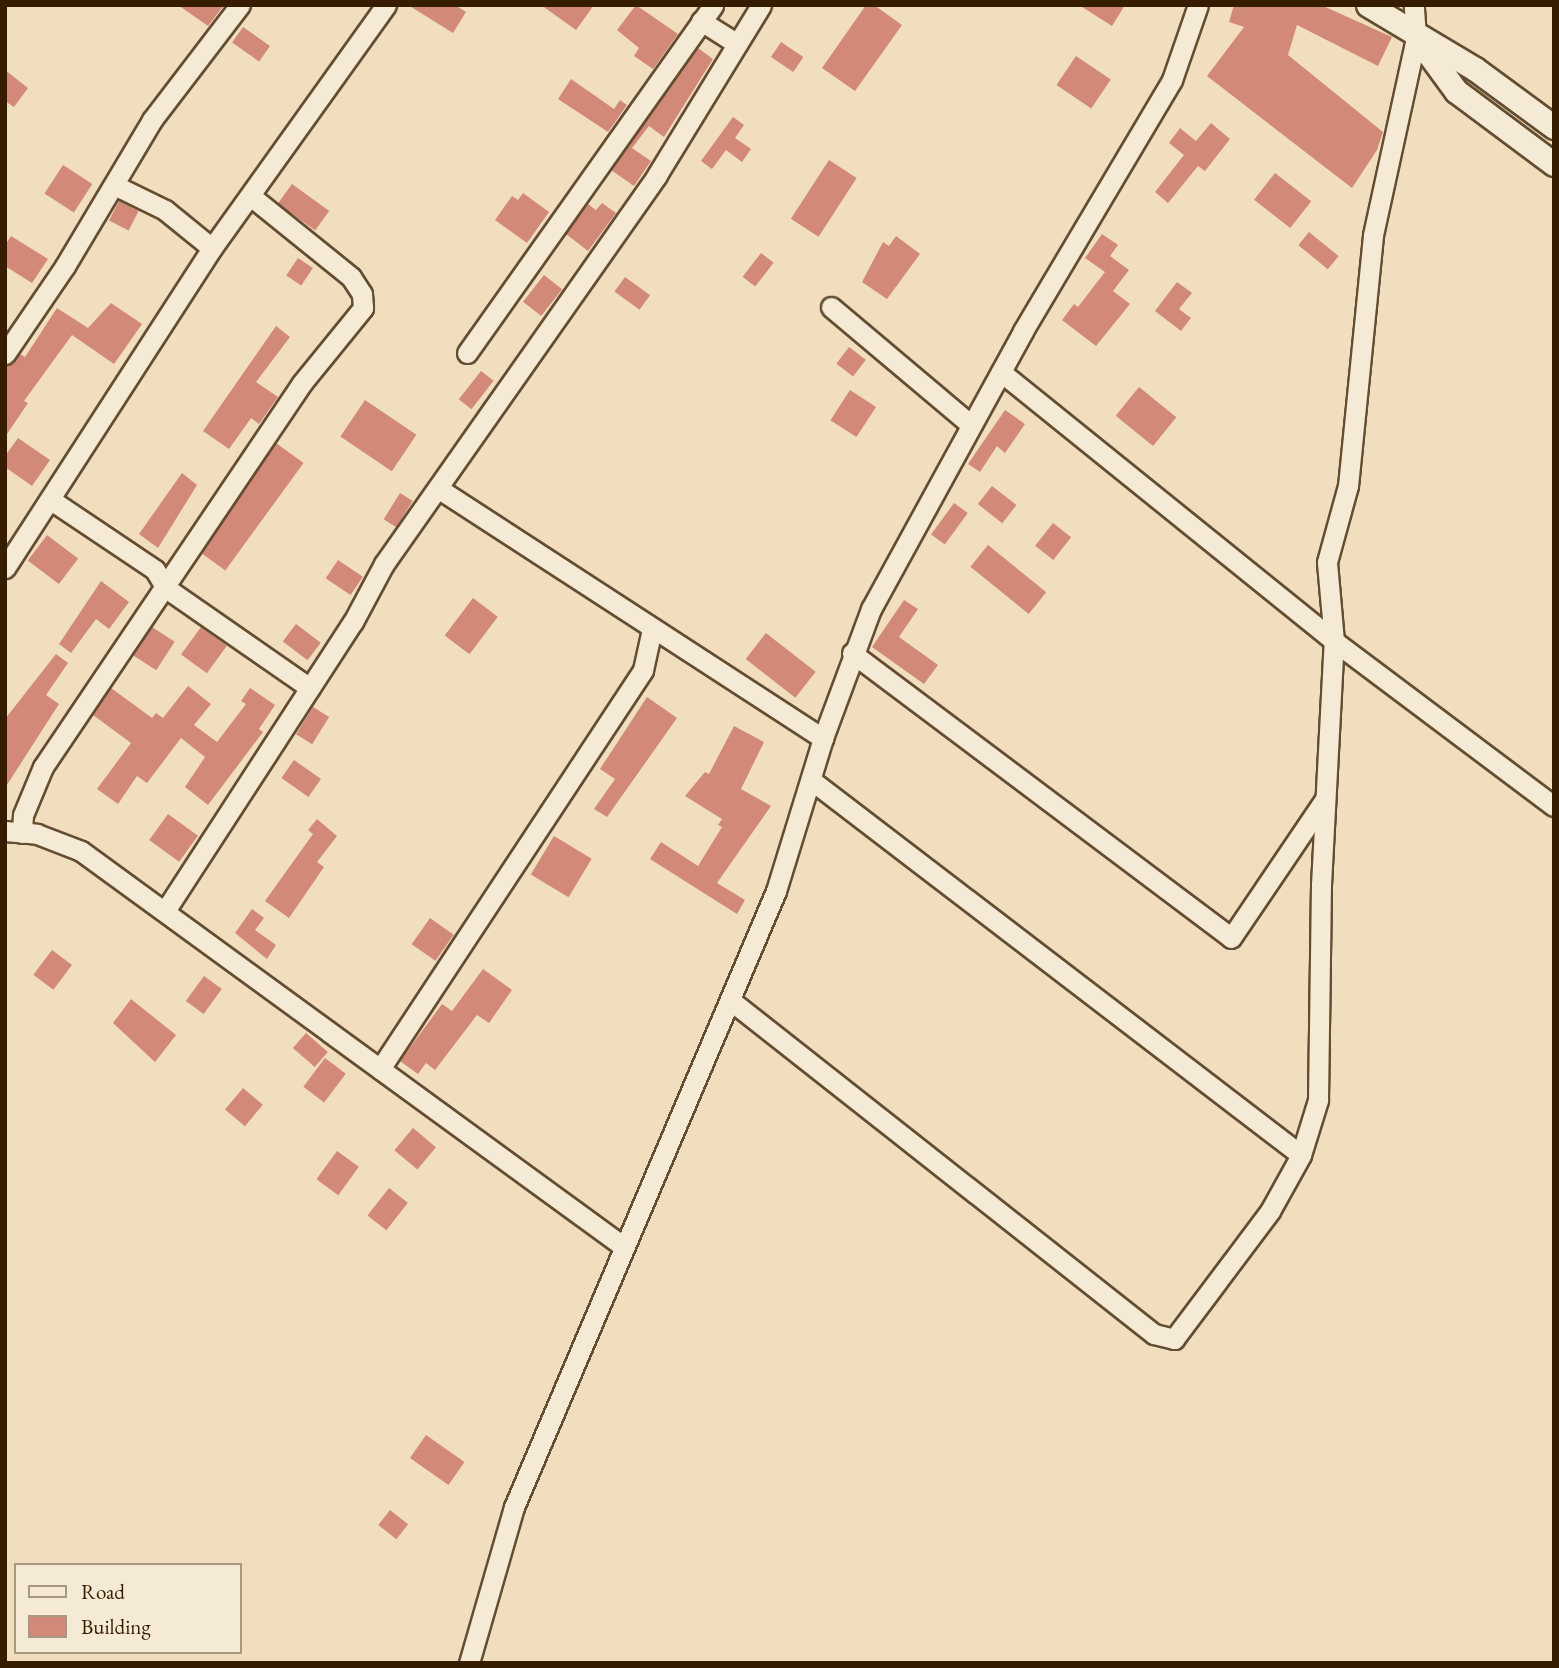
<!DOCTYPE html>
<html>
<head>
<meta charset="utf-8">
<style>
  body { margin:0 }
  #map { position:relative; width:1559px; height:1668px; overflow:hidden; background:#f0debf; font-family:"EB Garamond",serif }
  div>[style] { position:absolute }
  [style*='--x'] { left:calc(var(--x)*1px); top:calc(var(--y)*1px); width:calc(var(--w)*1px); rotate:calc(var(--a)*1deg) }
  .building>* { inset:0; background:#d38978; transform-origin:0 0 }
  .roads { filter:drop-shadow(2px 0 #644d30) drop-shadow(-2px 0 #644d30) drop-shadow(0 2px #644d30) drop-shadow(0 -2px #644d30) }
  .minor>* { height:19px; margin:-9.5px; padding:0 9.5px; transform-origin:9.5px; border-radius:9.5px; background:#f5ead5 }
  .tertiary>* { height:23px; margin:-11.5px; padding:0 11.5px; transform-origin:11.5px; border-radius:11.5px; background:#f5ead5 }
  span { translate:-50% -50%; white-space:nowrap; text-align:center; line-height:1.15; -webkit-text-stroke:6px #f5ead5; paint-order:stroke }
  .frame { position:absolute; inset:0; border:7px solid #361d00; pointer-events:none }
  .legend { position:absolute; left:14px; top:1563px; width:228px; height:91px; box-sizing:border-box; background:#f5ead5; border:2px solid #a99880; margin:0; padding:9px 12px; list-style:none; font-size:21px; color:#361d00 }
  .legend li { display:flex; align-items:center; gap:14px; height:35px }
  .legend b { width:35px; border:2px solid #a99880 }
</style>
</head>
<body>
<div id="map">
  <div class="building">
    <i style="clip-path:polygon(178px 5px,224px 5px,208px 26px)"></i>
    <i style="clip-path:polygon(408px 5px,455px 5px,466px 12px,453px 33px)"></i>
    <i style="clip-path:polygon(541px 5px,594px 5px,576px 30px)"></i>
    <i style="clip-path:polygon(636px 5px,678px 34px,653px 69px,634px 56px,639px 48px,617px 30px)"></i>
    <i style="clip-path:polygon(866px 5px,874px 5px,902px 25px,855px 91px,822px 68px)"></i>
    <i style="clip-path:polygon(1079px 5px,1125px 5px,1112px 26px)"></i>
    <i style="clip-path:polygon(1234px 5px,1321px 5px,1392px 37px,1378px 66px,1297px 25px,1288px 55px,1383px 132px,1377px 150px,1352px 188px,1207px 76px,1244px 27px,1229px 22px)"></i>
    <i style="left:243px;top:27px;width:33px;height:19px;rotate:35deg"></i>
    <i style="left:781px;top:42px;width:27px;height:18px;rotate:34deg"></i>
    <i style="clip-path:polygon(698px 48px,713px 59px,664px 137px,649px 126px,632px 148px,651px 161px,634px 186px,611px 170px)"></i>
    <i style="left:1076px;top:56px;width:42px;height:35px;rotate:34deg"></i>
    <i style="clip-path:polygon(5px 70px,28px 88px,14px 107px,5px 101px)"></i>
    <i style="clip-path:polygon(571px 79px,614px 109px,620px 100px,627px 105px,608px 132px,558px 99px)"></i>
    <i style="clip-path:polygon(733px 117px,744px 125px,735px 138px,751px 149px,742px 162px,726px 150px,712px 169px,701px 161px)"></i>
    <i style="clip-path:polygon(1211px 123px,1230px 139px,1205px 171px,1198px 166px,1168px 203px,1155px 192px,1184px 155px,1169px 143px,1180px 128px,1196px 141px)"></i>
    <i style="left:829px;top:160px;width:33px;height:70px;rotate:33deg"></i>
    <i style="left:63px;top:165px;width:35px;height:34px;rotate:33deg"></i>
    <i style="left:1275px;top:173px;width:46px;height:34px;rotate:38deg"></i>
    <i style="left:292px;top:184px;width:46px;height:24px;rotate:36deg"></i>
    <i style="clip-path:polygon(523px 193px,549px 212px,527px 243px,495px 220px,512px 196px,518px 200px)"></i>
    <i style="left:119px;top:201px;width:22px;height:22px;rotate:27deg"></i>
    <i style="clip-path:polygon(602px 203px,616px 213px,588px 251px,566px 234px,588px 204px,596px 210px)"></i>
    <i style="left:1309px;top:232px;width:38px;height:17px;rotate:39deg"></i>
    <i style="clip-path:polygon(1102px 234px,1118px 245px,1110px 256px,1129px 270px,1113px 291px,1130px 304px,1096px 346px,1062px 320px,1074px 304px,1078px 307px,1105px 272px,1085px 258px)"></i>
    <i style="clip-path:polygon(11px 236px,48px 259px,32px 283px,5px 266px,5px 245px)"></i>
    <i style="clip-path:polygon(896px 236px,920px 254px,887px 299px,862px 282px,883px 242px,889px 246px)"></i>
    <i style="left:761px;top:253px;width:16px;height:30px;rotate:38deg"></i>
    <i style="left:298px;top:258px;width:18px;height:21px;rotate:34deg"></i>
    <i style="left:544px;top:275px;width:23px;height:34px;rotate:38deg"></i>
    <i style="left:625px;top:277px;width:31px;height:18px;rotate:36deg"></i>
    <i style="clip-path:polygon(1177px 282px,1192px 293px,1179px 309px,1191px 318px,1181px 331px,1155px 311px)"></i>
    <i style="clip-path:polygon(111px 303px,142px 324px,114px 364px,72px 335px,24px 401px,28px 403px,5px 437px,5px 366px,20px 354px,25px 357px,57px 308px,88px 328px)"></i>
    <i style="clip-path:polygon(276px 326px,290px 337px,256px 382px,278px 397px,259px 424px,251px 418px,229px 449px,203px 431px)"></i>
    <i style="left:849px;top:347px;width:21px;height:21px;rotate:37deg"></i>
    <i style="left:481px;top:371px;width:16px;height:36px;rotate:38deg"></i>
    <i style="left:1139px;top:387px;width:48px;height:37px;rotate:39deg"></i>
    <i style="left:850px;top:390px;width:31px;height:36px;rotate:33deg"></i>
    <i style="left:365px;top:400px;width:62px;height:44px;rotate:34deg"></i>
    <i style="clip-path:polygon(1005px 410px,1025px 424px,1005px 453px,997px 446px,980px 472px,968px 464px)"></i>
    <i style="clip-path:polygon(18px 438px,50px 460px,32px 486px,5px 467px,5px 456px)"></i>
    <i style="left:276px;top:443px;width:34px;height:133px;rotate:36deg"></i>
    <i style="clip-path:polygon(182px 473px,197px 485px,158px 548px,139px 534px)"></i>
    <i style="left:992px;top:486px;width:31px;height:23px;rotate:38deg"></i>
    <i style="left:400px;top:493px;width:15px;height:31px;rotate:32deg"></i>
    <i style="left:954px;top:503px;width:17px;height:39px;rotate:36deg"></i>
    <i style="left:1053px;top:523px;width:23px;height:29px;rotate:38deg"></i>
    <i style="left:47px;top:535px;width:39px;height:32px;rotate:37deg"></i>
    <i style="left:988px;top:545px;width:75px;height:28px;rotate:39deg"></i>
    <i style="left:338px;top:560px;width:30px;height:22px;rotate:34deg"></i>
    <i style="clip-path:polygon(101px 581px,129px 602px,109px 629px,96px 619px,71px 653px,59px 644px)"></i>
    <i style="left:473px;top:598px;width:31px;height:47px;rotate:37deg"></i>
    <i style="clip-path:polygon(904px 600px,918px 609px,899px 637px,938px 665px,924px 684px,872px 647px)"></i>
    <i style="left:296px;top:624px;width:31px;height:22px;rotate:37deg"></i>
    <i style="left:152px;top:627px;width:27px;height:34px;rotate:33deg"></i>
    <i style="left:201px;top:627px;width:32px;height:34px;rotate:36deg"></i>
    <i style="left:766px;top:633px;width:63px;height:33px;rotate:38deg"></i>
    <i style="clip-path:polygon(56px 654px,68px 663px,46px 695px,59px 704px,5px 788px,5px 719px)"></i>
    <i style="clip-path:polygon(188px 686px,211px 704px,194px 725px,217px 742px,246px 704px,241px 701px,250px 688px,275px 705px,259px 729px,263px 732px,208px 805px,185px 787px,205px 757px,181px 738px,147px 783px,137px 776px,118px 804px,97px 789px,131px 743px,93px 715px,111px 688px,152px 718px,156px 713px,163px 718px)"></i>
    <i style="clip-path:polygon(647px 697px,677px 718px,607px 817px,594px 809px,615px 779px,600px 769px)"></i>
    <i style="left:313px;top:707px;width:19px;height:32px;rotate:32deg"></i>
    <i style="clip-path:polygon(734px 726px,764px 742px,741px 789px,771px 806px,717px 883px,745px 900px,737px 914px,650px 859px,661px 842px,698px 866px,722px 827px,718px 825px,722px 819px,685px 796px,705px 772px,709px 774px)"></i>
    <i style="left:294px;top:760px;width:33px;height:22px;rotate:35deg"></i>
    <i style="left:168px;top:814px;width:37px;height:32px;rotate:36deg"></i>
    <i style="clip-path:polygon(317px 819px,337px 836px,317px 862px,324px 867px,289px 918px,265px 901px,313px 834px,308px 830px)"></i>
    <i style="left:554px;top:836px;width:44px;height:45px;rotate:31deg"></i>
    <i style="clip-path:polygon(252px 909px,264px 918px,255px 930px,276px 945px,267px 959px,235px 933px)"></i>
    <i style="left:430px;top:918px;width:29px;height:32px;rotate:35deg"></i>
    <i style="left:52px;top:950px;width:25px;height:31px;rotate:37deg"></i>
    <i style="clip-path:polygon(483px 969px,512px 990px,489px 1023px,477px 1015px,435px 1070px,426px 1063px,418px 1074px,400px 1061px,442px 1004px,452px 1011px)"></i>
    <i style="left:204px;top:976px;width:22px;height:31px;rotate:36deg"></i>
    <i style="clip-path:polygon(131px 999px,176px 1035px,155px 1062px,113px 1023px)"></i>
    <i style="left:306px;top:1033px;width:29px;height:20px;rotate:41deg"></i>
    <i style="left:325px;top:1058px;width:26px;height:36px;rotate:37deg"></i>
    <i style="left:243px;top:1088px;width:26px;height:28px;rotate:40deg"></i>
    <i style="left:413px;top:1128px;width:30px;height:29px;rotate:40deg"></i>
    <i style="left:337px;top:1151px;width:27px;height:35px;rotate:36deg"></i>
    <i style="left:389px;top:1188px;width:24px;height:35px;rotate:38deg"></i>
    <i style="left:426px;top:1435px;width:47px;height:28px;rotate:35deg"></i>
    <i style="left:390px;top:1510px;width:23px;height:19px;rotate:38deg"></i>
  </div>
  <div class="roads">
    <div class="minor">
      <i style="--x:701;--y:21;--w:41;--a:32.2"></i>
      <i style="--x:114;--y:185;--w:57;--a:26.1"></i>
      <i style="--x:165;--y:210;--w:60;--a:39"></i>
      <i style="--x:831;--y:307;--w:183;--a:40.1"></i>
      <i style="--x:467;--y:353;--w:426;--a:-54.7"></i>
      <i style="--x:5;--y:354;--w:107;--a:-55.7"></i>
      <i style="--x:65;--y:266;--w:170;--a:-59.2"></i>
      <i style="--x:152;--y:120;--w:145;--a:-52.6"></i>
      <i style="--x:1001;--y:372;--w:428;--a:38.9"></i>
      <i style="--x:1334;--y:641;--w:275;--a:36.9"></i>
      <i style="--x:439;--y:489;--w:458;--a:33"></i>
      <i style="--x:51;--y:500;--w:125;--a:33.9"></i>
      <i style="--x:155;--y:570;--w:21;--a:59"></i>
      <i style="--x:166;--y:588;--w:175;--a:34.8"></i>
      <i style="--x:5;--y:568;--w:381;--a:-57.1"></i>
      <i style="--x:212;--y:248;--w:299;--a:-54.4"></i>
      <i style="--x:852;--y:653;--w:474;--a:36.9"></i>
      <i style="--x:1231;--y:938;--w:168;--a:-55.9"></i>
      <i style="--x:811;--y:780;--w:617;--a:37.43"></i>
      <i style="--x:5;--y:831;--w:32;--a:5"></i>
      <i style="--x:37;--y:834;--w:47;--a:21.1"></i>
      <i style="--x:81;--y:851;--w:672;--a:36.1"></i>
      <i style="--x:22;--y:833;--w:18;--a:-87"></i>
      <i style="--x:23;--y:815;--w:52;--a:-67.4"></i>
      <i style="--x:43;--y:767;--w:463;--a:-56"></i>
      <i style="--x:302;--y:383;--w:97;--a:-50.9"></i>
      <i style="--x:363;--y:308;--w:14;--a:-94"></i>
      <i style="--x:362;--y:294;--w:20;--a:-123"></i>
      <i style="--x:351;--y:277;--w:127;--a:-141.1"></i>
      <i style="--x:165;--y:911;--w:345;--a:-57"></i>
      <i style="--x:353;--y:622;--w:66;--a:-61.9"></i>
      <i style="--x:384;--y:564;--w:475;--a:-54.9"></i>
      <i style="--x:657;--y:175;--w:199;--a:-58.5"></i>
      <i style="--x:730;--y:1000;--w:540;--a:38.23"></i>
      <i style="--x:1154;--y:1334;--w:21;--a:14"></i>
      <i style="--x:1174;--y:1339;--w:160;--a:-53.1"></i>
      <i style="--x:1270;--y:1211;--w:64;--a:-61"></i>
      <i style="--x:1301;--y:1155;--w:58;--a:-72.8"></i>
      <i style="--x:1318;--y:1100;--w:215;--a:-89.2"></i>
      <i style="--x:1321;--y:885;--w:244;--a:-87"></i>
      <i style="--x:1334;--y:641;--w:79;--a:-95.1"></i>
      <i style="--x:1327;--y:562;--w:79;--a:-74.6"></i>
      <i style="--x:1348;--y:486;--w:252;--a:-84.3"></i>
      <i style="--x:1373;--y:235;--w:203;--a:-77.7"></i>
      <i style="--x:1416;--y:37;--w:32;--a:-94"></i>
      <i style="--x:380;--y:1069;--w:478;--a:-56.6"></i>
      <i style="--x:643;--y:670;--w:42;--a:-77.6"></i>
      <i style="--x:469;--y:1663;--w:162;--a:-73.9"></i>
      <i style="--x:514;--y:1507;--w:669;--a:-66.96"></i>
      <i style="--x:776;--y:891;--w:160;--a:-72.9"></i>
      <i style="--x:823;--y:738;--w:138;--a:-69.6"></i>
      <i style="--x:871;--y:609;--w:317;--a:-61.3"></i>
      <i style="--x:1023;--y:331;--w:292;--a:-59.3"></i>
      <i style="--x:1172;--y:80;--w:79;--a:-70.9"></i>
    </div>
    <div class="tertiary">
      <i style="--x:1368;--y:5;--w:125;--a:30.9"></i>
      <i style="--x:1475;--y:69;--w:98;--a:36.3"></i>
      <i style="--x:1420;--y:42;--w:61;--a:53.7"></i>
      <i style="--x:1456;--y:91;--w:122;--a:36.7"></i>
    </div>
  </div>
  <div class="frame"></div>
  <ul class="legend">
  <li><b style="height:9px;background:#f5ead5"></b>Road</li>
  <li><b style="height:19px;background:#d38978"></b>Building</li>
  </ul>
</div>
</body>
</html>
